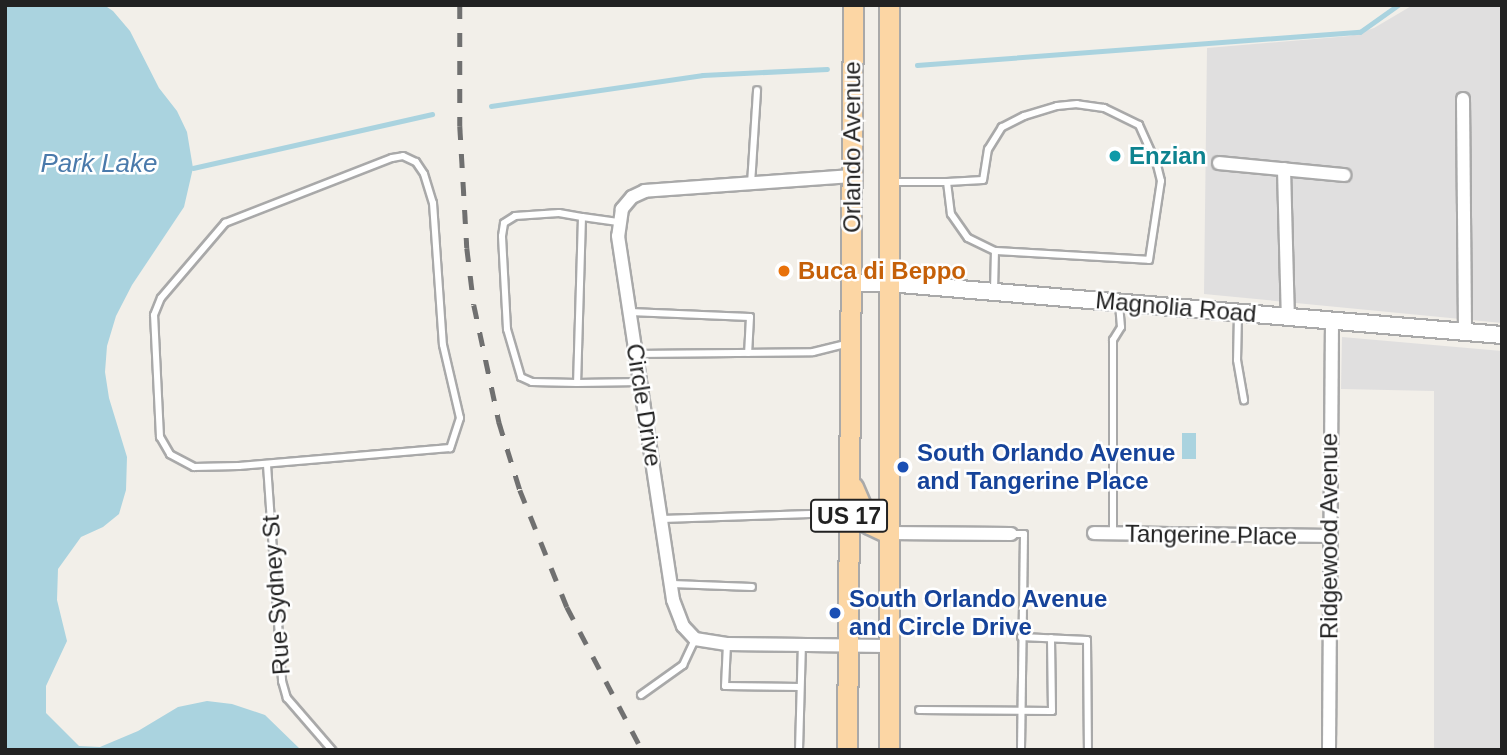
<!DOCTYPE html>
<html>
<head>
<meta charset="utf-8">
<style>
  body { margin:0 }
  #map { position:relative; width:1507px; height:755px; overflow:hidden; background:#f2efe9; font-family:Arial,sans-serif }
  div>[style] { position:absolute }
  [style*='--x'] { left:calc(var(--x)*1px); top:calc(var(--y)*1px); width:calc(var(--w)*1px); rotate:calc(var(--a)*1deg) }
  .residential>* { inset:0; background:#e0dfdf }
  .water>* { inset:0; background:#aad3df; transform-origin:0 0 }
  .stream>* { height:4.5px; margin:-2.25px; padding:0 2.25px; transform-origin:2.25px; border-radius:2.25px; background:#aad3df }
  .roads { filter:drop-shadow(2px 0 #a9a9a9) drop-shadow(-2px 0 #a9a9a9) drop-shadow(0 2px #a9a9a9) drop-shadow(0 -2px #a9a9a9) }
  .service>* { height:6px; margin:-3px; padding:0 3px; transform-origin:3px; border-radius:3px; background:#fff }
  .minor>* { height:12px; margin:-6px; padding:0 6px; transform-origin:6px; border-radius:6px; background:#fff }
  .tertiary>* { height:16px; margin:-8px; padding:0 8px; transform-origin:8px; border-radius:8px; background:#fff }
  .primary>* { height:19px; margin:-9.5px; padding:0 9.5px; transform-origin:9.5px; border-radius:9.5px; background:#fcd6a4 }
  .rail>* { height:4.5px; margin-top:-2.25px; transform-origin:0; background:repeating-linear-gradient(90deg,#707070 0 14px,transparent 0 28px) }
  .dots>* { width:19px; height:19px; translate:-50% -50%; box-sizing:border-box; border:4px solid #fff; border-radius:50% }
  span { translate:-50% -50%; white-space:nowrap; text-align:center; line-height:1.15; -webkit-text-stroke:5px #fff; paint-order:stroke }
  .shield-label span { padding:2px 5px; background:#fff; border:2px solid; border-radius:5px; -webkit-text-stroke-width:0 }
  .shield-label { font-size:23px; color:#222; font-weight:700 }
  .street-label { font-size:24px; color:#222 }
  .culture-label { font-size:24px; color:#0d838f; font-weight:700 }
  .left { translate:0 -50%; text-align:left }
  .food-label { font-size:24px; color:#c56008; font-weight:700 }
  .transit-label { font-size:24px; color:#164399; font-weight:700 }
  .water-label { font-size:26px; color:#4a7aab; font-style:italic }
  .frame { position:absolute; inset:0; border:7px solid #222; pointer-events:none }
</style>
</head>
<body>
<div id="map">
  <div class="residential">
    <i style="clip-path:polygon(1413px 5px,1502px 5px,1502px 323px,1204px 294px,1207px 48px,1350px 36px,1374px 28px)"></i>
    <i style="clip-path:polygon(1342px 337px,1502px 351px,1502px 750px,1434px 750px,1434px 391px,1341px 389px)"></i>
  </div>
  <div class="water">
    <i style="clip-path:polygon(5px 5px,104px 5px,113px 11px,130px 31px,159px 88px,177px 111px,187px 132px,193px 168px,184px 207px,132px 285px,116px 316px,107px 346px,105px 372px,109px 398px,127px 457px,126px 490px,119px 514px,103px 527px,81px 537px,58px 569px,57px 600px,67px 641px,46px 686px,46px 713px,79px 746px,100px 747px,138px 731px,178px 707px,207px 701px,232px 704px,265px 715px,301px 750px,5px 750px)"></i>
    <i style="left:1182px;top:433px;width:14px;height:26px"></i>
  </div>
  <div class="stream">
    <i style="--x:917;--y:65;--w:444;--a:-4.3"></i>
    <i style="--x:1360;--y:32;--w:47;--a:-35.4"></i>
    <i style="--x:491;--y:106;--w:214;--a:-8.3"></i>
    <i style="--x:703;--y:75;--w:124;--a:-2.8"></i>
    <i style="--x:193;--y:168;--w:245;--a:-12.7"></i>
  </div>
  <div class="roads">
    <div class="service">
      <i style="--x:403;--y:156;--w:14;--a:25"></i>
      <i style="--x:416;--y:162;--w:14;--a:56"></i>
      <i style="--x:424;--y:174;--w:30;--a:73"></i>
      <i style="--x:433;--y:203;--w:142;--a:86"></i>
      <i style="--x:443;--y:345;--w:75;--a:76.9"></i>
      <i style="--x:460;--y:418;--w:32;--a:108"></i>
      <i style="--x:450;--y:448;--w:212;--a:175.1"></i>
      <i style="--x:239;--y:466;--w:45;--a:178.7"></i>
      <i style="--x:194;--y:467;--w:27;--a:-152"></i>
      <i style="--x:170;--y:454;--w:20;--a:-120"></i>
      <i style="--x:160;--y:437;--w:122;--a:-92.8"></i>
      <i style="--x:154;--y:315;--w:18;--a:-68"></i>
      <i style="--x:161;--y:298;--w:99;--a:-49.5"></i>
      <i style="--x:225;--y:223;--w:179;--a:-21.3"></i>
      <i style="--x:392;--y:158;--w:11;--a:-10"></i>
      <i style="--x:891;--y:182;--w:56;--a:0"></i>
      <i style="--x:947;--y:182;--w:32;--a:83"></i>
      <i style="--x:951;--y:214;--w:29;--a:55"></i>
      <i style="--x:968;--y:238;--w:30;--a:26"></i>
      <i style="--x:995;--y:251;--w:154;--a:3.3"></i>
      <i style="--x:1149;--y:260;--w:80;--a:-81.4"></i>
      <i style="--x:1161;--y:181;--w:16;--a:-104"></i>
      <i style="--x:1157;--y:165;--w:44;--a:-114.2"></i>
      <i style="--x:1139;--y:125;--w:39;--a:-154"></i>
      <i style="--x:1104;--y:108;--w:27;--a:-172"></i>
      <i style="--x:1077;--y:104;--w:20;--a:174"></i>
      <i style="--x:1057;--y:106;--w:34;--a:163"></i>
      <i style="--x:1024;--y:116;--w:25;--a:153"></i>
      <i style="--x:1002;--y:127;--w:26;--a:122"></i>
      <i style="--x:988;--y:149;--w:31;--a:99"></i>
      <i style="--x:983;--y:180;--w:36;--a:177"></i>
      <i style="--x:751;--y:184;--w:94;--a:-86.3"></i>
      <i style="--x:618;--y:222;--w:36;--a:-172"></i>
      <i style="--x:582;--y:217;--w:166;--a:91.7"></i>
      <i style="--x:577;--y:383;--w:64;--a:-0.9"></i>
      <i style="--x:994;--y:291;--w:40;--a:-88.6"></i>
      <i style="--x:630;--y:312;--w:120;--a:2.4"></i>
      <i style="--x:750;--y:317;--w:36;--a:93"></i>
      <i style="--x:1238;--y:314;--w:46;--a:91.2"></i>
      <i style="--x:1237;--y:360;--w:41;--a:80.1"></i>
      <i style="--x:636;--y:354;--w:177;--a:-0.6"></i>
      <i style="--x:813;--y:352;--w:36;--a:-14"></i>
      <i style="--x:577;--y:383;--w:45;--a:-178.7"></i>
      <i style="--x:532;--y:382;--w:12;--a:-156"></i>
      <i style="--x:521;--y:377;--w:50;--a:-106.3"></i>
      <i style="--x:507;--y:329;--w:93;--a:-93.1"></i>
      <i style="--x:502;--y:236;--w:13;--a:-81"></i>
      <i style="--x:504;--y:223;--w:13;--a:-32"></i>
      <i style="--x:515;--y:216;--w:44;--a:-3.9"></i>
      <i style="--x:559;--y:213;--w:23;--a:10"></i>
      <i style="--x:267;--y:465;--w:217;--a:86"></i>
      <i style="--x:282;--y:681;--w:18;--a:74"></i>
      <i style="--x:287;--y:698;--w:69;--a:49.1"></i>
      <i style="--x:662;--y:519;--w:185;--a:-1.9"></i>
      <i style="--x:1113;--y:532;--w:192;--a:-90"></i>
      <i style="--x:1113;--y:340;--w:15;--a:-58"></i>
      <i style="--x:1121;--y:327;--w:23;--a:-95"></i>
      <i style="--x:1011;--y:534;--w:13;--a:0"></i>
      <i style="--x:1024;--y:534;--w:216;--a:90.8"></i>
      <i style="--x:672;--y:584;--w:80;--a:2.1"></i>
      <i style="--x:1021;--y:637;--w:66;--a:2.6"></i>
      <i style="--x:1087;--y:640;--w:110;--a:89.5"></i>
      <i style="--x:727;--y:644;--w:42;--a:92.7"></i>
      <i style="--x:725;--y:686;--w:75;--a:0.8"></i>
      <i style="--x:641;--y:695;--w:52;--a:-35.5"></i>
      <i style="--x:683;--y:665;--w:29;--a:-65"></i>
      <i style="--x:919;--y:710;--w:133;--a:0.4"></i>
      <i style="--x:1052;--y:711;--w:73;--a:-90.8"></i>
      <i style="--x:799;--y:750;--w:105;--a:-88.4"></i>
    </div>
    <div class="minor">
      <i style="--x:1463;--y:99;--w:233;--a:89.5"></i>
      <i style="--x:1219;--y:163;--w:126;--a:5.5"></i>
      <i style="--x:1284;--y:169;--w:149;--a:88.5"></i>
      <i style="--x:852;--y:176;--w:208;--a:175.9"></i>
      <i style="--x:645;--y:191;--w:14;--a:155"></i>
      <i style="--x:632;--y:197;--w:16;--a:130"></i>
      <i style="--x:622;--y:209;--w:27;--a:98"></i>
      <i style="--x:618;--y:236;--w:368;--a:81.4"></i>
      <i style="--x:673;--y:600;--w:28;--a:69"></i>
      <i style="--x:683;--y:626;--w:18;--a:47"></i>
      <i style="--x:695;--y:639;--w:32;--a:9"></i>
      <i style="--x:727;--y:644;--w:160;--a:0.7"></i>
      <i style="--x:888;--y:533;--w:123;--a:0.5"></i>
      <i style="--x:1094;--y:533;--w:234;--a:0.7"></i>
      <i style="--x:1329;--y:750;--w:428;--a:-89.6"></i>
    </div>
    <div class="tertiary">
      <i style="--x:850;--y:283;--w:39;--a:0"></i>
      <i style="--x:889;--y:283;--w:615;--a:4.85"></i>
    </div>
    <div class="primary">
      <i style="--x:853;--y:487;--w:40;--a:66.6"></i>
      <i style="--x:869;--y:524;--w:21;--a:25"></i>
      <i style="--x:847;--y:750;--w:745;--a:-89.54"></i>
      <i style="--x:889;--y:750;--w:745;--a:-90"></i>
    </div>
  </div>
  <div class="rail">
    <i style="--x:460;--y:5;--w:121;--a:90"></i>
    <i style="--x:460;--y:126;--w:122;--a:86.7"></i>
    <i style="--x:467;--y:248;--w:57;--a:83"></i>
    <i style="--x:474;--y:305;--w:120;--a:77.9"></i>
    <i style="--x:499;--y:422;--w:71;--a:72.8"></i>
    <i style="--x:520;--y:490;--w:126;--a:68.1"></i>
    <i style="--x:567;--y:607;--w:161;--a:62.3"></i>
  </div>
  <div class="dots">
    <i style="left:1115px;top:156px;background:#0f9aa8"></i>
    <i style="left:784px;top:271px;background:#e8710a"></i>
    <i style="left:903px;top:467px;background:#1a4fb4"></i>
    <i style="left:835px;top:613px;background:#1a4fb4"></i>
  </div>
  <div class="shield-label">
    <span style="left:849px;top:516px">US 17</span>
  </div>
  <div class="street-label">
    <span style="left:852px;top:147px;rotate:-90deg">Orlando Avenue</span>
    <span style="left:1176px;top:307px;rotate:5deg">Magnolia Road</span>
    <span style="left:644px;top:405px;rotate:81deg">Circle Drive</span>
    <span style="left:1211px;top:535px;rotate:1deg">Tangerine Place</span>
    <span style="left:1329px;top:536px;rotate:-90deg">Ridgewood Avenue</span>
    <span style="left:276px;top:595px;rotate:-94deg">Rue Sydney St</span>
  </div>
  <div class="culture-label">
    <span class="left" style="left:1129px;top:156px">Enzian</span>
  </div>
  <div class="food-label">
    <span class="left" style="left:798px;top:271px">Buca di Beppo</span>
  </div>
  <div class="transit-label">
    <span class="left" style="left:917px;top:467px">South Orlando Avenue<br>and Tangerine Place</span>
    <span class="left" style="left:849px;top:613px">South Orlando Avenue<br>and Circle Drive</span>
  </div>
  <div class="water-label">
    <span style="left:99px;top:164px">Park Lake</span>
  </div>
  <div class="frame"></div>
</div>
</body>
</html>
